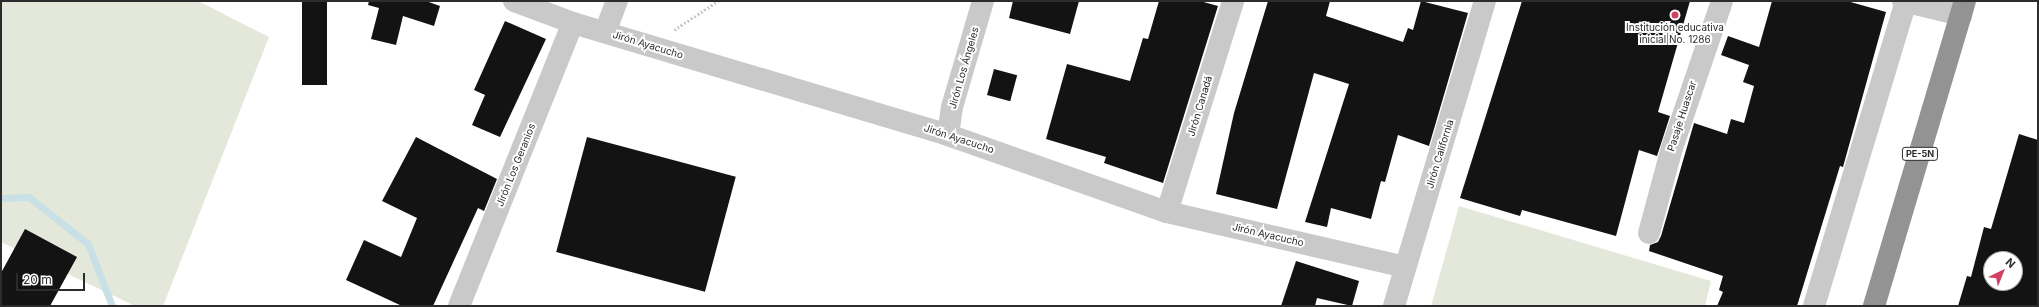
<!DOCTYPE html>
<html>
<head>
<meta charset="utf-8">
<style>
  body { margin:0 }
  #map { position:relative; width:2039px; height:307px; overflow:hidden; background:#fff; font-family:Inter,sans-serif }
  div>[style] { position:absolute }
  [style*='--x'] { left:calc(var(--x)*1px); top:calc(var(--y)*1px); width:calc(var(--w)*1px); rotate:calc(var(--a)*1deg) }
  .green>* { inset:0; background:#e4e8da }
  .stream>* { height:7px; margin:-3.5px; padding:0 3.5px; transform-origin:3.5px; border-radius:3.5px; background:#c8e0e6 }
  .building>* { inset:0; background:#131313; transform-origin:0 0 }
  .path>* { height:2.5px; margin-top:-1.25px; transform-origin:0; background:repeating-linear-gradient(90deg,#c9c9c9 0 2px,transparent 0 4px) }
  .street>* { height:22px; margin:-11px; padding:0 11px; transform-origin:11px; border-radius:11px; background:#c9c9c9 }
  .highway>* { height:22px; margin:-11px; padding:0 11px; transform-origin:11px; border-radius:11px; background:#939393 }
  .dots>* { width:11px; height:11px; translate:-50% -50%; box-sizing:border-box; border:2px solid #fff; border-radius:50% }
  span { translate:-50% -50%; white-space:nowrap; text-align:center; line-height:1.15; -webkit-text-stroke:4px #fff; paint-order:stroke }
  .shield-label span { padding:1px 3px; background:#fff; border:1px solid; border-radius:3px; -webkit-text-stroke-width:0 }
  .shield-label { font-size:9px; color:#2c2c2c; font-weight:700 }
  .poi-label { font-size:10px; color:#2c2c2c }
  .street-label { font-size:10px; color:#2c2c2c }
  .frame { position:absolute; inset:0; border:2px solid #2c2c2c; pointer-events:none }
  .north { position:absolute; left:1983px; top:251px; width:40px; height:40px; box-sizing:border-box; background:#fff; border:1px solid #ababab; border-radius:50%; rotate:43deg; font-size:11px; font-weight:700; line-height:16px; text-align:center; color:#2c2c2c }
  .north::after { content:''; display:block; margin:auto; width:14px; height:18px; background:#d13f63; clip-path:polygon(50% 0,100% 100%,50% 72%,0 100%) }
  .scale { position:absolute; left:16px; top:273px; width:69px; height:18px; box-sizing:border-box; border:2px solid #2c2c2c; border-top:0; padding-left:5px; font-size:12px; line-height:14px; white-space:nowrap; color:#2c2c2c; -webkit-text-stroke:3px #fff; paint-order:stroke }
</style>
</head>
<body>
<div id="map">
  <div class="green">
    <i style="clip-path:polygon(1px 1px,198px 1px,269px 37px,163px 306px,135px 306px,1px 242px)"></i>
    <i style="clip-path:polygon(1459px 206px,1711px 281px,1705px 306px,1431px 306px)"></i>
  </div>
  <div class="stream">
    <i style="--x:1;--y:198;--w:28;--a:-2"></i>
    <i style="--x:29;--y:197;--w:75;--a:38.5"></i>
    <i style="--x:88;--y:244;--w:66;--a:68.8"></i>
  </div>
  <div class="building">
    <i style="left:302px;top:1px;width:25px;height:84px"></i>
    <i style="clip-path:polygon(369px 1px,426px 1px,440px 6px,434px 26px,403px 16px,396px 45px,371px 39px,379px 8px,368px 5px)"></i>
    <i style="clip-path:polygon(1013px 1px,1079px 1px,1070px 34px,1009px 18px)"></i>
    <i style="clip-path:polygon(1159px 1px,1200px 1px,1218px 6px,1163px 183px,1104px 163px,1106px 157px,1046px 139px,1067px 64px,1130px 81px,1143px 38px,1148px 39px)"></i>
    <i style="clip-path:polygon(1268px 1px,1330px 1px,1326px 16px,1403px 42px,1408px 28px,1413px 30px,1421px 1px,1468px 13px,1429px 146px,1398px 135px,1385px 182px,1381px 181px,1371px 219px,1331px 208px,1327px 227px,1305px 222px,1349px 84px,1314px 73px,1277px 209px,1216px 194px,1234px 113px)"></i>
    <i style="clip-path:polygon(1522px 1px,1690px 1px,1658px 112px,1670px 116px,1657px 156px,1639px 150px,1616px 236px,1522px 210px,1520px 216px,1460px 198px)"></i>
    <i style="clip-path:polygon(1772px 1px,1847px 1px,1886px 12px,1843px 167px,1840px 166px,1797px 306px,1717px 306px,1723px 292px,1719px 290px,1723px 276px,1649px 251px,1650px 245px,1658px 242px,1661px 236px,1694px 123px,1727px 134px,1731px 119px,1744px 123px,1754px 86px,1743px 82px,1749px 65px,1721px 55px,1728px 36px,1759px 47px)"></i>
    <i style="clip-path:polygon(505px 21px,546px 39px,500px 137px,472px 125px,485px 95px,474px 90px)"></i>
    <i style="left:994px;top:69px;width:24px;height:27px;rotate:15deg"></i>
    <i style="clip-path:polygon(evenodd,2019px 134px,2038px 140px,2038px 306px,1958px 306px,1967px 276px,1971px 277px,1984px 227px,1991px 229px,2019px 134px,1991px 259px,2015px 259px,2015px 283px,1991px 283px,1991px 259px)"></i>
    <i style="clip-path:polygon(416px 137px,497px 179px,484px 211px,478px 208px,433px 306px,402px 306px,346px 280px,364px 240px,401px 257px,417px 218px,382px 201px)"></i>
    <i style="left:587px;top:137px;width:154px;height:119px;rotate:15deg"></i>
    <i style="clip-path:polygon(25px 229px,77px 257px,50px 306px,1px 306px,1px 273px)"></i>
    <i style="clip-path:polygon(1296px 261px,1359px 281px,1352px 306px,1317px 298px,1315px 306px,1281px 306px)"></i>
  </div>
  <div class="path">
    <i style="--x:674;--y:30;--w:53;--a:-33.4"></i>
  </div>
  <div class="street">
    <i style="--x:514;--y:1;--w:63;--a:20.4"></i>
    <i style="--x:573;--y:23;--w:391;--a:16.6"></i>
    <i style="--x:948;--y:135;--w:232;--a:19.4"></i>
    <i style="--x:1167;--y:212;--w:244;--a:13"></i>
    <i style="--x:1903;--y:1;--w:60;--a:13.6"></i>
    <i style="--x:605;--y:32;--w:33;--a:-69"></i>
    <i style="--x:948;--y:135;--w:28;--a:-82"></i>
    <i style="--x:952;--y:107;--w:110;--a:-73.7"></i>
    <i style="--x:1167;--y:212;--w:221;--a:-72.6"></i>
    <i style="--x:1649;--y:233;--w:88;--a:-74.9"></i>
    <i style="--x:1672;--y:148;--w:155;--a:-71.2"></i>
    <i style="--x:459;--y:306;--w:305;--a:-68.1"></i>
    <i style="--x:1394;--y:306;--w:318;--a:-73.4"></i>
    <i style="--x:1814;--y:306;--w:318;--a:-73.2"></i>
  </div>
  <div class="highway">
    <i style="--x:1874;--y:306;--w:318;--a:-73.4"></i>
  </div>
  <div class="dots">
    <i style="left:1675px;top:15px;background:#d13f63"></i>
  </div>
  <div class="shield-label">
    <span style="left:1920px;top:154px">PE-5N</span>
  </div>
  <div class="poi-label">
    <span style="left:1675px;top:33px">Institución educativa<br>inicial No. 1286</span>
  </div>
  <div class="street-label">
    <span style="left:648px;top:45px;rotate:17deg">Jirón Ayacucho</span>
    <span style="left:964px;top:68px;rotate:-74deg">Jirón Los Ángeles</span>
    <span style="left:1200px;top:106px;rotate:-73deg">Jirón Canadá</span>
    <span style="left:1682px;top:116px;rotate:-72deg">Pasaje Huascar</span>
    <span style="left:959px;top:139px;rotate:18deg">Jirón Ayacucho</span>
    <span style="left:1440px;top:154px;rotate:-73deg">Jirón California</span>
    <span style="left:516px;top:165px;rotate:-68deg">Jirón Los Geranios</span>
    <span style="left:1268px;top:235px;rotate:13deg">Jirón Ayacucho</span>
  </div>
  <div class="frame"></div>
  <div class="north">N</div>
  <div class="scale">20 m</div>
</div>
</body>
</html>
